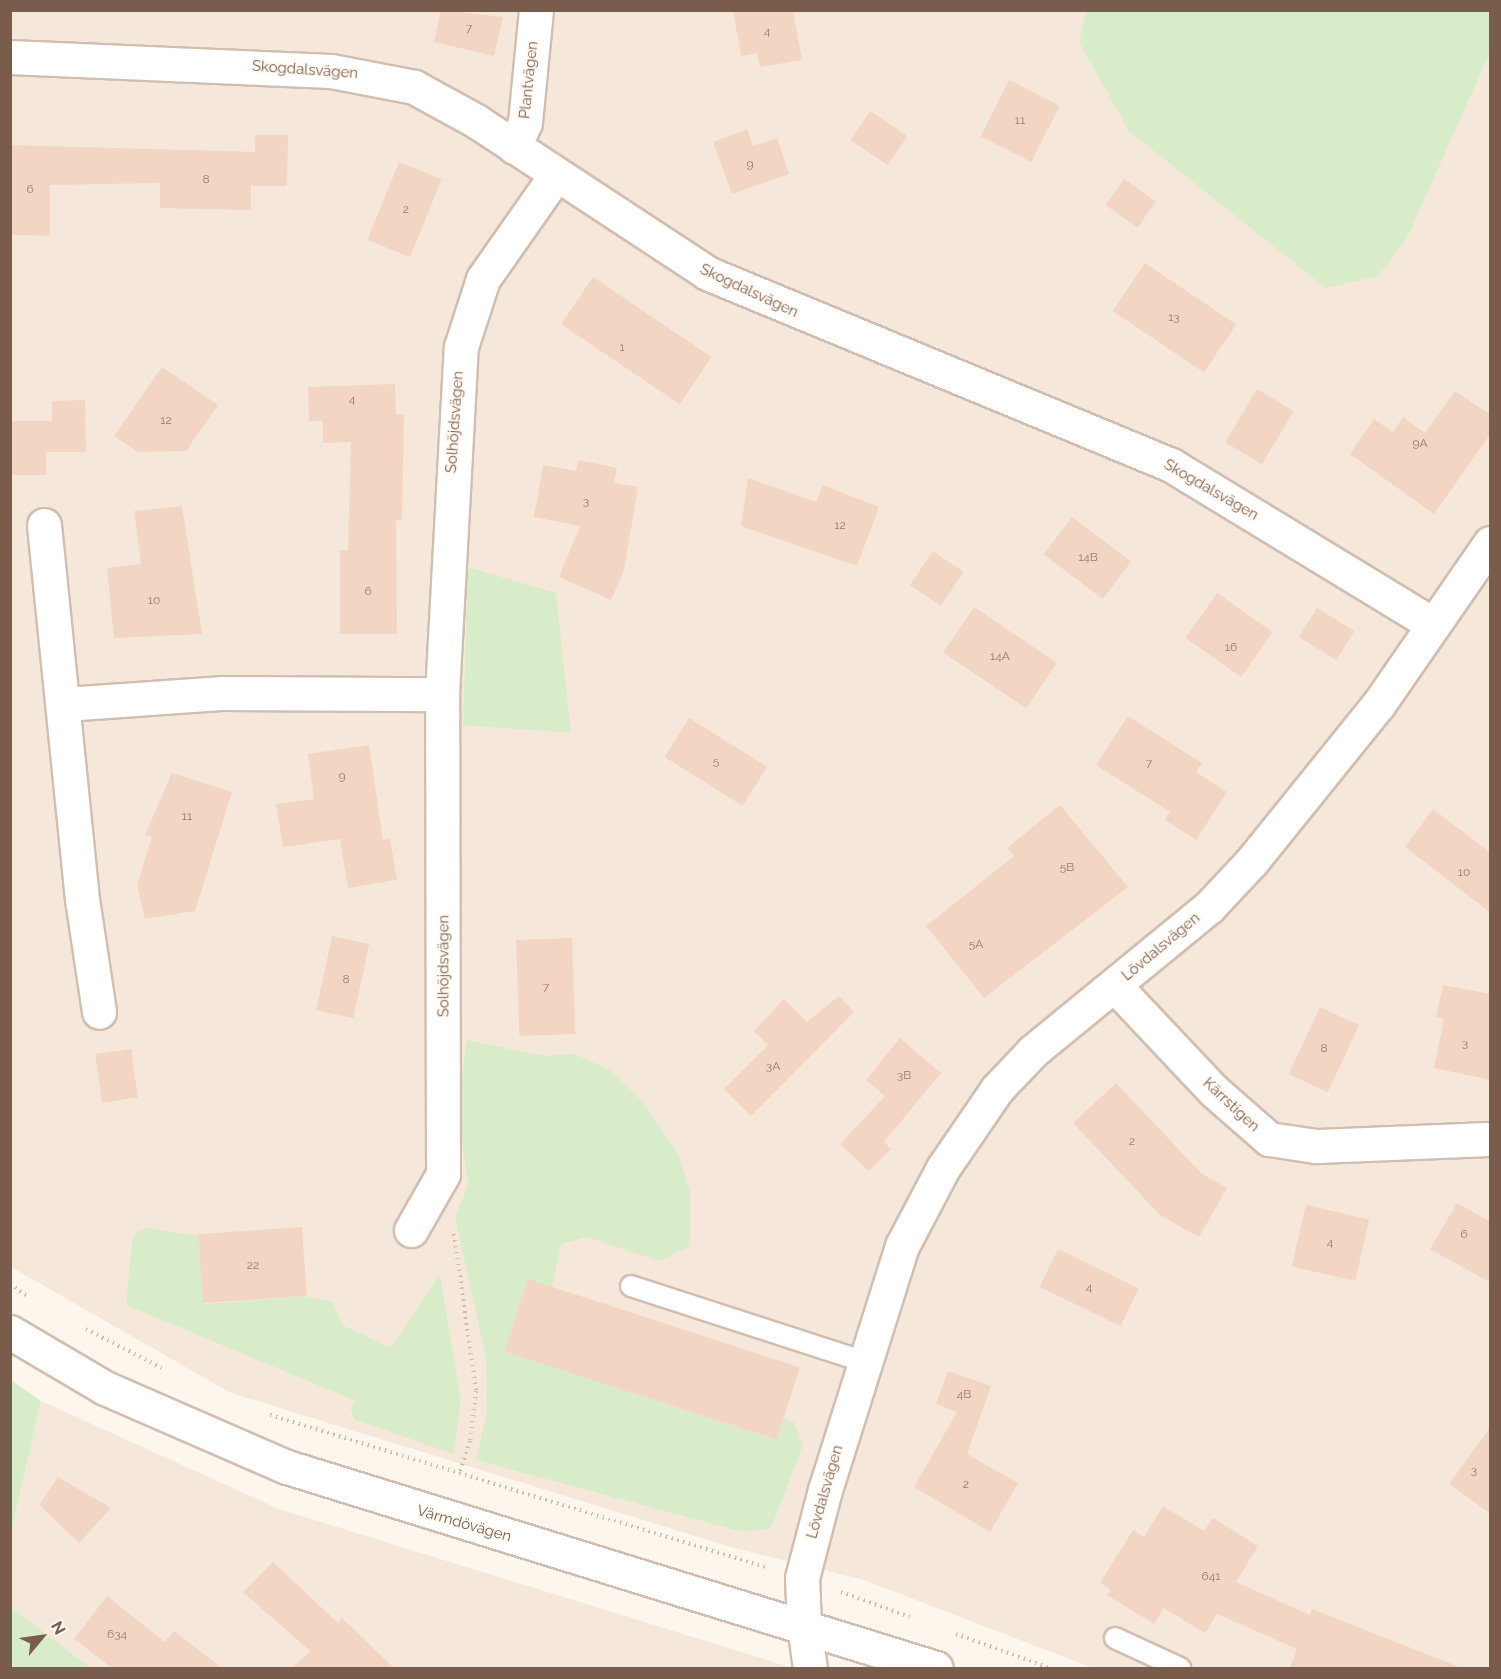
<!DOCTYPE html>
<html>
<head>
<meta charset="utf-8">
<style>
  body { margin:0 }
  #map { position:relative; width:1501px; height:1679px; overflow:hidden; background:#fdf6ec; font-family:Raleway,sans-serif }
  div>[style] { position:absolute }
  [style*='--x'] { left:calc(var(--x)*1px); top:calc(var(--y)*1px); width:calc(var(--w)*1px); rotate:calc(var(--a)*1deg) }
  .residential>* { inset:0; background:#f5e8da }
  .green>* { inset:0; background:#d8ecc9 }
  .building>* { inset:0; background:#f3d5c3; transform-origin:0 0 }
  .path>* { height:4px; margin-top:-2px; transform-origin:0; background:repeating-linear-gradient(90deg,#d9b8a5 0 1.5px,transparent 0 6px) }
  .roads { filter:drop-shadow(2px 0 #d1beb0) drop-shadow(-2px 0 #d1beb0) drop-shadow(0 2px #d1beb0) drop-shadow(0 -2px #d1beb0) }
  .service>* { height:20px; margin:-10px; padding:0 10px; transform-origin:10px; border-radius:10px; background:#fff }
  .minor>* { height:33px; margin:-16.5px; padding:0 16.5px; transform-origin:16.5px; border-radius:16.5px; background:#fff }
  .tertiary>* { height:33px; margin:-16.5px; padding:0 16.5px; transform-origin:16.5px; border-radius:16.5px; background:#fff }
  .secondary>* { height:33px; margin:-16.5px; padding:0 16.5px; transform-origin:16.5px; border-radius:16.5px; background:#fff }
  span { translate:-50% -50%; white-space:nowrap; text-align:center; line-height:1.15; -webkit-text-stroke:4.5px #fffaf3; paint-order:stroke }
  .number-label { font-size:12px; color:#987a6a }
  .number-label span { -webkit-text-stroke-width:0 }
  .street-label { font-size:15px; color:#7a5c4d }
  .frame { position:absolute; inset:0; border:12px solid #7a5c4d; pointer-events:none }
  .north { position:absolute; left:12px; top:1607px; width:60px; height:60px; -webkit-text-stroke:4px #fffaf3; paint-order:stroke; rotate:61deg; font-size:16px; font-weight:700; line-height:24px; text-align:center; color:#7a5c4d }
  .north::after { content:''; display:block; margin:auto; width:21px; height:27px; background:#7a5c4d; clip-path:polygon(50% 0,100% 100%,50% 72%,0 100%) }
</style>
</head>
<body>
<div id="map">
  <div class="residential">
    <i style="clip-path:polygon(11px 11px,1490px 11px,1490px 1668px,1093px 1668px,864px 1580px,734px 1548px,231px 1393px,11px 1267px)"></i>
    <i style="clip-path:polygon(41px 1401px,279px 1509px,793px 1668px,91px 1668px,11px 1607px,11px 1533px)"></i>
  </div>
  <div class="green">
    <i style="clip-path:polygon(1086px 11px,1490px 11px,1490px 52px,1407px 238px,1378px 276px,1326px 288px,1129px 131px,1079px 42px)"></i>
    <i style="clip-path:polygon(468px 567px,556px 593px,571px 733px,463px 725px)"></i>
    <i style="clip-path:polygon(467px 1040px,544px 1056px,575px 1054px,610px 1070px,642px 1101px,678px 1154px,690px 1192px,690px 1246px,659px 1261px,587px 1237px,561px 1244px,552px 1287px,529px 1279px,506px 1351px,776px 1440px,783px 1419px,795px 1423px,803px 1445px,771px 1528px,743px 1532px,476px 1460px,487px 1411px,486px 1358px,455px 1218px,468px 1185px,457px 1107px)"></i>
    <i style="clip-path:polygon(149px 1228px,198px 1236px,204px 1304px,305px 1296px,333px 1302px,342px 1325px,391px 1348px,440px 1274px,461px 1399px,454px 1454px,355px 1420px,350px 1408px,356px 1401px,126px 1305px,132px 1242px,138px 1231px)"></i>
    <i style="clip-path:polygon(11px 1380px,41px 1401px,11px 1533px)"></i>
    <i style="clip-path:polygon(10px 1607px,11px 1607px,91px 1668px,11px 1668px)"></i>
  </div>
  <div class="building">
    <i style="clip-path:polygon(441px 10px,503px 17px,494px 56px,434px 42px)"></i>
    <i style="clip-path:polygon(733px 10px,793px 10px,802px 60px,760px 67px,757px 53px,741px 56px)"></i>
    <i style="left:1009px;top:80px;width:57px;height:63px;rotate:27deg"></i>
    <i style="left:870px;top:111px;width:45px;height:35px;rotate:34deg"></i>
    <i style="clip-path:polygon(747px 129px,753px 146px,777px 138px,789px 174px,732px 194px,713px 142px)"></i>
    <i style="clip-path:polygon(255px 135px,288px 135px,287px 186px,251px 186px,251px 210px,160px 208px,160px 183px,50px 185px,50px 236px,10px 235px,10px 145px,255px 152px)"></i>
    <i style="left:399px;top:162px;width:46px;height:84px;rotate:22deg"></i>
    <i style="left:1124px;top:179px;width:39px;height:32px;rotate:35deg"></i>
    <i style="left:1145px;top:263px;width:110px;height:58px;rotate:34deg"></i>
    <i style="left:593px;top:277px;width:143px;height:57px;rotate:34deg"></i>
    <i style="clip-path:polygon(162px 367px,218px 405px,186px 451px,138px 452px,114px 436px)"></i>
    <i style="clip-path:polygon(395px 384px,396px 414px,404px 414px,402px 521px,396px 520px,397px 634px,340px 634px,340px 550px,348px 550px,351px 442px,323px 443px,323px 421px,309px 421px,308px 387px)"></i>
    <i style="left:1257px;top:389px;width:43px;height:62px;rotate:31deg"></i>
    <i style="clip-path:polygon(1455px 391px,1491px 415px,1491px 433px,1434px 514px,1350px 454px,1374px 419px,1393px 432px,1403px 417px,1425px 433px)"></i>
    <i style="clip-path:polygon(85px 400px,86px 452px,46px 452px,46px 475px,12px 475px,12px 421px,52px 421px,52px 401px)"></i>
    <i style="clip-path:polygon(578px 460px,617px 468px,614px 483px,638px 487px,624px 570px,611px 600px,559px 577px,580px 526px,534px 517px,543px 465px,576px 471px)"></i>
    <i style="clip-path:polygon(748px 478px,816px 502px,823px 485px,879px 507px,857px 566px,741px 526px)"></i>
    <i style="clip-path:polygon(182px 506px,202px 634px,114px 638px,107px 568px,141px 564px,134px 511px)"></i>
    <i style="left:1072px;top:517px;width:74px;height:47px;rotate:37deg"></i>
    <i style="left:933px;top:551px;width:37px;height:41px;rotate:34deg"></i>
    <i style="left:1217px;top:593px;width:68px;height:55px;rotate:35deg"></i>
    <i style="left:974px;top:607px;width:100px;height:55px;rotate:34deg"></i>
    <i style="left:1317px;top:608px;width:44px;height:34px;rotate:32deg"></i>
    <i style="clip-path:polygon(1128px 716px,1202px 763px,1196px 772px,1227px 792px,1196px 840px,1165px 820px,1170px 812px,1096px 765px)"></i>
    <i style="left:689px;top:718px;width:92px;height:46px;rotate:32deg"></i>
    <i style="clip-path:polygon(369px 745px,383px 840px,390px 838px,397px 880px,348px 888px,340px 839px,283px 847px,276px 804px,314px 799px,308px 754px)"></i>
    <i style="clip-path:polygon(172px 773px,232px 792px,195px 911px,145px 919px,137px 885px,152px 837px,145px 835px)"></i>
    <i style="clip-path:polygon(1060px 805px,1128px 887px,984px 998px,926px 926px,1014px 856px,1007px 848px)"></i>
    <i style="clip-path:polygon(1433px 809px,1491px 853px,1491px 913px,1405px 847px)"></i>
    <i style="left:332px;top:936px;width:38px;height:76px;rotate:12deg"></i>
    <i style="left:572px;top:938px;width:96px;height:56px;rotate:88deg"></i>
    <i style="clip-path:polygon(1443px 985px,1491px 994px,1491px 1080px,1434px 1068px,1444px 1019px,1436px 1017px)"></i>
    <i style="clip-path:polygon(839px 996px,854px 1012px,751px 1116px,724px 1089px,768px 1045px,754px 1031px,784px 999px,807px 1022px)"></i>
    <i style="left:1320px;top:1007px;width:43px;height:74px;rotate:25deg"></i>
    <i style="clip-path:polygon(900px 1038px,941px 1073px,884px 1142px,891px 1149px,869px 1171px,840px 1144px,885px 1096px,866px 1080px)"></i>
    <i style="left:131px;top:1049px;width:49px;height:36px;rotate:82deg"></i>
    <i style="clip-path:polygon(1116px 1083px,1202px 1174px,1227px 1188px,1199px 1237px,1161px 1216px,1073px 1123px)"></i>
    <i style="clip-path:polygon(1457px 1203px,1491px 1222px,1491px 1283px,1430px 1249px)"></i>
    <i style="left:1306px;top:1205px;width:65px;height:63px;rotate:13deg"></i>
    <i style="left:302px;top:1227px;width:69px;height:104px;rotate:86deg"></i>
    <i style="left:1058px;top:1249px;width:90px;height:42px;rotate:26deg"></i>
    <i style="left:528px;top:1279px;width:286px;height:76px;rotate:18deg"></i>
    <i style="clip-path:polygon(948px 1371px,991px 1386px,967px 1454px,1018px 1483px,990px 1532px,914px 1487px,957px 1412px,936px 1404px)"></i>
    <i style="clip-path:polygon(1491px 1426px,1491px 1514px,1449px 1484px)"></i>
    <i style="clip-path:polygon(58px 1477px,111px 1508px,79px 1543px,39px 1505px)"></i>
    <i style="clip-path:polygon(1163px 1506px,1204px 1531px,1213px 1518px,1258px 1546px,1236px 1582px,1310px 1615px,1312px 1609px,1462px 1668px,1290px 1668px,1297px 1649px,1217px 1614px,1205px 1633px,1164px 1608px,1154px 1624px,1107px 1595px,1111px 1590px,1100px 1583px,1133px 1530px,1144px 1537px)"></i>
    <i style="clip-path:polygon(273px 1562px,338px 1623px,342px 1618px,394px 1668px,292px 1668px,310px 1651px,243px 1592px)"></i>
    <i style="clip-path:polygon(107px 1596px,165px 1642px,174px 1631px,222px 1668px,112px 1668px,74px 1639px)"></i>
  </div>
  <div class="path">
    <i style="--x:454;--y:1234;--w:159;--a:82"></i>
    <i style="--x:476;--y:1391;--w:50;--a:96.8"></i>
    <i style="--x:470;--y:1441;--w:36;--a:108"></i>
    <i style="--x:10;--y:1284;--w:21;--a:35"></i>
    <i style="--x:86;--y:1329;--w:85;--a:27.2"></i>
    <i style="--x:270;--y:1415;--w:518;--a:17.07"></i>
    <i style="--x:841;--y:1592;--w:73;--a:19.9"></i>
    <i style="--x:956;--y:1634;--w:100;--a:19.9"></i>
  </div>
  <div class="roads">
    <div class="service">
      <i style="--x:631;--y:1286;--w:246;--a:18"></i>
      <i style="--x:1115;--y:1638;--w:72;--a:24.8"></i>
    </div>
    <div class="minor">
      <i style="--x:10;--y:57;--w:321;--a:2.5"></i>
      <i style="--x:331;--y:71;--w:85;--a:10.9"></i>
      <i style="--x:414;--y:87;--w:71;--a:28.7"></i>
      <i style="--x:476;--y:121;--w:277;--a:33.3"></i>
      <i style="--x:707;--y:273;--w:502;--a:22.48"></i>
      <i style="--x:1171;--y:465;--w:306;--a:31.3"></i>
      <i style="--x:514;--y:147;--w:27;--a:-66"></i>
      <i style="--x:525;--y:122;--w:113;--a:-84.4"></i>
      <i style="--x:44;--y:525;--w:376;--a:84.2"></i>
      <i style="--x:82;--y:899;--w:114;--a:81.4"></i>
      <i style="--x:65;--y:704;--w:159;--a:-4"></i>
      <i style="--x:224;--y:693;--w:218;--a:0.3"></i>
      <i style="--x:1115;--y:986;--w:144;--a:46.7"></i>
      <i style="--x:1214;--y:1091;--w:73;--a:41.1"></i>
      <i style="--x:1269;--y:1139;--w:48;--a:8.5"></i>
      <i style="--x:1316;--y:1146;--w:174;--a:-2.3"></i>
      <i style="--x:411;--y:1230;--w:64;--a:-60.3"></i>
      <i style="--x:443;--y:1174;--w:480;--a:-90.1"></i>
      <i style="--x:442;--y:694;--w:348;--a:-86.9"></i>
      <i style="--x:461;--y:347;--w:71;--a:-72.1"></i>
      <i style="--x:483;--y:279;--w:126;--a:-55"></i>
      <i style="--x:804;--y:1625;--w:43;--a:82.1"></i>
    </div>
    <div class="tertiary">
      <i style="--x:804;--y:1625;--w:47;--a:-92.4"></i>
      <i style="--x:802;--y:1578;--w:91;--a:-75.4"></i>
      <i style="--x:825;--y:1490;--w:256;--a:-72.5"></i>
      <i style="--x:902;--y:1246;--w:88;--a:-62.3"></i>
      <i style="--x:943;--y:1168;--w:96;--a:-55.6"></i>
      <i style="--x:997;--y:1089;--w:52;--a:-46.5"></i>
      <i style="--x:1033;--y:1051;--w:227;--a:-39.3"></i>
      <i style="--x:1209;--y:907;--w:63;--a:-46.9"></i>
      <i style="--x:1252;--y:861;--w:201;--a:-51.1"></i>
      <i style="--x:1378;--y:705;--w:197;--a:-55.3"></i>
    </div>
    <div class="secondary">
      <i style="--x:10;--y:1332;--w:110;--a:30.5"></i>
      <i style="--x:105;--y:1388;--w:198;--a:23.5"></i>
      <i style="--x:287;--y:1467;--w:679;--a:17.21"></i>
    </div>
  </div>
  <div class="number-label">
    <span style="left:469px;top:29px">7</span>
    <span style="left:767px;top:32px">4</span>
    <span style="left:1020px;top:121px">11</span>
    <span style="left:750px;top:165px">9</span>
    <span style="left:206px;top:180px">8</span>
    <span style="left:30px;top:190px">6</span>
    <span style="left:406px;top:210px">2</span>
    <span style="left:1174px;top:318px">13</span>
    <span style="left:622px;top:348px">1</span>
    <span style="left:352px;top:400px">4</span>
    <span style="left:166px;top:421px">12</span>
    <span style="left:1420px;top:444px">9A</span>
    <span style="left:586px;top:502px">3</span>
    <span style="left:840px;top:526px">12</span>
    <span style="left:1088px;top:558px">14B</span>
    <span style="left:368px;top:592px">6</span>
    <span style="left:154px;top:601px">10</span>
    <span style="left:1231px;top:648px">16</span>
    <span style="left:1000px;top:657px">14A</span>
    <span style="left:716px;top:762px">5</span>
    <span style="left:1149px;top:764px">7</span>
    <span style="left:342px;top:777px">9</span>
    <span style="left:187px;top:817px">11</span>
    <span style="left:1067px;top:868px">5B</span>
    <span style="left:1464px;top:873px">10</span>
    <span style="left:976px;top:945px">5A</span>
    <span style="left:346px;top:980px">8</span>
    <span style="left:546px;top:988px">7</span>
    <span style="left:1465px;top:1044px">3</span>
    <span style="left:1324px;top:1049px">8</span>
    <span style="left:773px;top:1067px">3A</span>
    <span style="left:904px;top:1076px">3B</span>
    <span style="left:1132px;top:1142px">2</span>
    <span style="left:1464px;top:1235px">6</span>
    <span style="left:1330px;top:1243px">4</span>
    <span style="left:253px;top:1266px">22</span>
    <span style="left:1089px;top:1288px">4</span>
    <span style="left:964px;top:1395px">4B</span>
    <span style="left:1474px;top:1471px">3</span>
    <span style="left:966px;top:1485px">2</span>
    <span style="left:1211px;top:1577px">641</span>
    <span style="left:117px;top:1635px">634</span>
  </div>
  <div class="street-label">
    <span style="left:305px;top:70px;rotate:4deg">Skogdalsvägen</span>
    <span style="left:529px;top:80px;rotate:-84deg">Plantvägen</span>
    <span style="left:749px;top:291px;rotate:25deg">Skogdalsvägen</span>
    <span style="left:455px;top:422px;rotate:-86deg">Solhöjdsvägen</span>
    <span style="left:1211px;top:490px;rotate:30deg">Skogdalsvägen</span>
    <span style="left:1161px;top:947px;rotate:-40deg">Lövdalsvägen</span>
    <span style="left:444px;top:966px;rotate:-90deg">Solhöjdsvägen</span>
    <span style="left:1231px;top:1105px;rotate:43deg">Kärrstigen</span>
    <span style="left:825px;top:1492px;rotate:-74deg">Lövdalsvägen</span>
    <span style="left:464px;top:1524px;rotate:16deg">Värmdövägen</span>
  </div>
  <div class="frame"></div>
  <div class="north">N</div>
</div>
</body>
</html>
